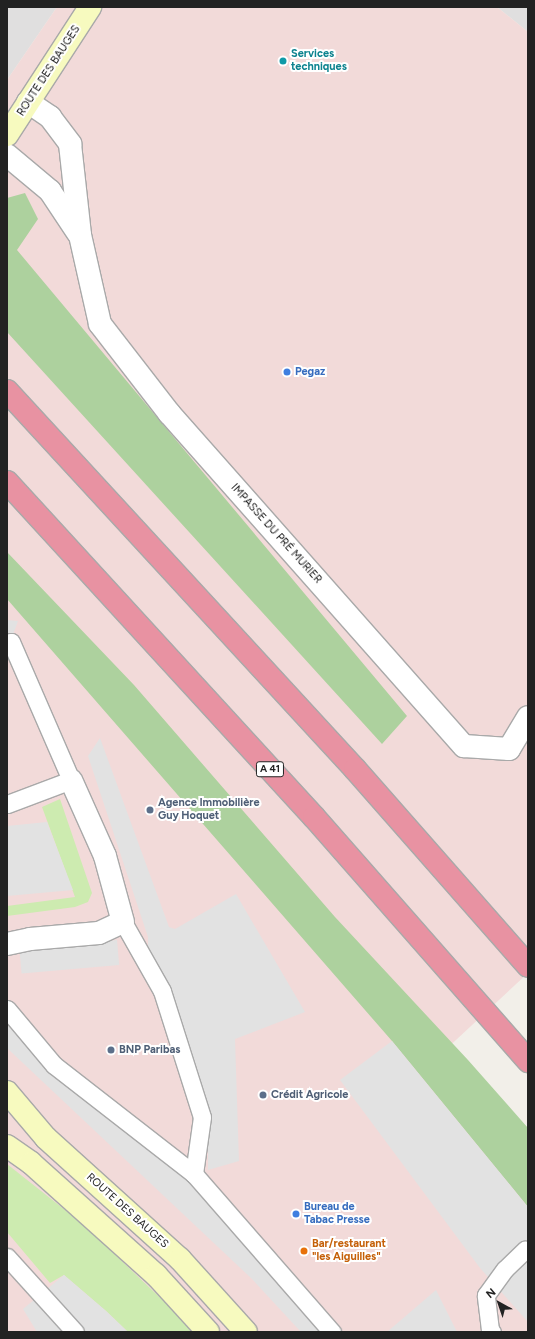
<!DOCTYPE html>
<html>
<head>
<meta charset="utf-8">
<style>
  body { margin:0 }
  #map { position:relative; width:535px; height:1339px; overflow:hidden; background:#f2efe9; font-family:Figtree,sans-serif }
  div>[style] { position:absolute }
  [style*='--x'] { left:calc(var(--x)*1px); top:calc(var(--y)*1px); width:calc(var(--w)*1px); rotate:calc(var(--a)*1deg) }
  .residential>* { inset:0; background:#e0dfdf }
  .commercial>* { inset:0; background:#f2dad9 }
  .grass>* { inset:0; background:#cdebb0 }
  .forest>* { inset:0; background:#add19e }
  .parking>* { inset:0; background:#e2e2e2; transform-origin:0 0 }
  .roads { filter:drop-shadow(1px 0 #a9a9a9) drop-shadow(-1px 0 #a9a9a9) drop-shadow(0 1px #a9a9a9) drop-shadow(0 -1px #a9a9a9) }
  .service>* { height:17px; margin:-8.5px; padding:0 8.5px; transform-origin:8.5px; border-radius:8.5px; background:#fff }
  .minor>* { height:22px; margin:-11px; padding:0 11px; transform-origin:11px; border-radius:11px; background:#fff }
  .secondary>* { height:22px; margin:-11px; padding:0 11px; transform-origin:11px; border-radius:11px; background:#f7fabf }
  .motorway>* { height:22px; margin:-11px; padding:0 11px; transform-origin:11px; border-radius:11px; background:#e892a2 }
  .dots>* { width:11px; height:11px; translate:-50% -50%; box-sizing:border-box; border:2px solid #fff; border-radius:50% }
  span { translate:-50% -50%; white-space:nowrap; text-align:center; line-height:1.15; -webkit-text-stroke:4px #fff; paint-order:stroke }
  .shield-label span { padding:1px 3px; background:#fff; border:1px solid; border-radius:3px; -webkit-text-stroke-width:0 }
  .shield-label { font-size:10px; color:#222; font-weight:700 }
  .culture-label { font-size:11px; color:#0d838f; font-weight:700 }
  .left { translate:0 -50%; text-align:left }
  .street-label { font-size:11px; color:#222 }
  .shop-label { font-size:11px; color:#366cbe; font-weight:700 }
  .service-label { font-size:11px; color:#4e5e75; font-weight:700 }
  .food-label { font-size:11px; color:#c56008; font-weight:700 }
  .frame { position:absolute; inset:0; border:8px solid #222; pointer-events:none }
  .north { position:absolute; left:479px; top:1283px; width:40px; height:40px; -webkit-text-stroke:3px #fff; paint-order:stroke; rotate:320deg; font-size:11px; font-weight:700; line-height:16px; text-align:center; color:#222 }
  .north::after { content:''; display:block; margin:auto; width:14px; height:18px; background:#222; clip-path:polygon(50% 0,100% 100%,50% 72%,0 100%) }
</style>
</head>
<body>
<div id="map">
  <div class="residential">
    <i style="clip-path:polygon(7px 7px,57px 7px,7px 80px)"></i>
    <i style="clip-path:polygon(497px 7px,528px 7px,528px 32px)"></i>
  </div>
  <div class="commercial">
    <i style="clip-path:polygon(57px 7px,497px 7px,528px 32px,528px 973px,442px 1053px,528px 1158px,528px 1332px,7px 1332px,7px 80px)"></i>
  </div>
  <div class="grass">
    <i style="clip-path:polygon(60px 799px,92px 893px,88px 902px,75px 907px,7px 916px,7px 906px,75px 897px,42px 807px)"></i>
    <i style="clip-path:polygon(7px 1164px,84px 1225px,196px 1332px,128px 1332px,106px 1311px,64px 1275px,50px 1283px,7px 1232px)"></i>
  </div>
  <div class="forest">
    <i style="clip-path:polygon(25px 193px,38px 219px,17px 250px,407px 716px,382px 744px,7px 332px,7px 198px)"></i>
    <i style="clip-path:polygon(7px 552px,134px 685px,335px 917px,468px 1060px,528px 1128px,528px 1207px,392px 1041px,7px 599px)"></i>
  </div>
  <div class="parking">
    <i style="clip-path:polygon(7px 620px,18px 621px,7px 651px)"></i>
    <i style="clip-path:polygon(100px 738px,169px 927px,175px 929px,236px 894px,305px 1012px,235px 1039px,239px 1161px,208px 1170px,208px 1114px,148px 950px,148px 937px,88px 756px)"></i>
    <i style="clip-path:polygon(47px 822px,73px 890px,7px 896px,7px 826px)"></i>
    <i style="left:117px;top:940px;width:25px;height:98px;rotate:85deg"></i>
    <i style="clip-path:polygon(7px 1024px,47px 1067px,180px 1172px,322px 1332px,301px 1332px,252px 1279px,7px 1048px)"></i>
    <i style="clip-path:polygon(392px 1041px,528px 1207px,528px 1322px,480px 1268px,340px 1080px)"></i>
    <i style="clip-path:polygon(64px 1275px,106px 1311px,128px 1332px,37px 1332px,23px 1309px)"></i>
    <i style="clip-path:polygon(436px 1290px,457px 1332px,387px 1332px)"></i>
  </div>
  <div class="roads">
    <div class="service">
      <i style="--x:7;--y:643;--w:4;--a:-14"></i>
      <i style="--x:11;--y:642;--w:150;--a:66.5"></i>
      <i style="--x:71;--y:780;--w:68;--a:159.4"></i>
      <i style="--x:123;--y:922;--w:79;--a:60.5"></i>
      <i style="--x:162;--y:991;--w:132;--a:72.4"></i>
      <i style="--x:202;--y:1117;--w:58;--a:98"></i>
      <i style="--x:7;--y:1009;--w:73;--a:50"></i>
      <i style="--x:54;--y:1065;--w:177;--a:37.9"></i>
      <i style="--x:194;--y:1174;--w:210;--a:48.9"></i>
      <i style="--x:7;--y:1257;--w:101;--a:47.8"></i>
      <i style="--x:492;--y:1332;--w:3;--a:-135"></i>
      <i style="--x:490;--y:1330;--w:35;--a:-97"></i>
      <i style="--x:486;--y:1295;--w:32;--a:-54"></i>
      <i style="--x:505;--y:1269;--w:28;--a:-44"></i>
    </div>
    <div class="minor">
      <i style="--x:28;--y:102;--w:27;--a:34"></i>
      <i style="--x:50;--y:117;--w:34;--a:53"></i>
      <i style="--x:70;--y:144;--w:92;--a:83.7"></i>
      <i style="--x:80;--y:235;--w:91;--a:77.3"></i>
      <i style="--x:100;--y:324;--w:113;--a:52.2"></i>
      <i style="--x:169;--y:413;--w:445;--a:48.5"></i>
      <i style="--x:464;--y:746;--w:45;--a:3.8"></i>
      <i style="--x:509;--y:749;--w:37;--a:-59"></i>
      <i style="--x:7;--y:155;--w:56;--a:39.9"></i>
      <i style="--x:50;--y:191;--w:50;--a:56.3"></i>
      <i style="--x:7;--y:944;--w:24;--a:-12"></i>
      <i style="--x:30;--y:939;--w:69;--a:-5"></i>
      <i style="--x:99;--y:933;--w:26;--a:-25"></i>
      <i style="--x:123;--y:922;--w:68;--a:-105.3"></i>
      <i style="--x:105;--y:856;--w:83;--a:-114.1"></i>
    </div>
    <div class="secondary">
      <i style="--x:7;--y:135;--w:153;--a:-57"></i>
      <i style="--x:7;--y:1092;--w:60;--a:49.7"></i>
      <i style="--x:46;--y:1138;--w:181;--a:42.1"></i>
      <i style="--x:180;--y:1259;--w:98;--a:47.9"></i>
      <i style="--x:7;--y:1146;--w:29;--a:35"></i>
      <i style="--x:31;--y:1163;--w:168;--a:41.9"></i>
      <i style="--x:156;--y:1275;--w:77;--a:47.6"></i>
    </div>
    <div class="motorway">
      <i style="--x:7;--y:391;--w:514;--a:47.37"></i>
      <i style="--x:355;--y:769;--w:262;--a:48.7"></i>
      <i style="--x:7;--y:482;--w:454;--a:47.5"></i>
      <i style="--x:314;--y:817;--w:325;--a:48.7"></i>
    </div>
  </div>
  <div class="dots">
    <i style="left:283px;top:61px;background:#0f9aa8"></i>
    <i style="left:287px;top:372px;background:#3f7fe0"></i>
    <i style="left:150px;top:810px;background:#5c6f8a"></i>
    <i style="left:111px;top:1050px;background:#5c6f8a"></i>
    <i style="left:263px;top:1095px;background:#5c6f8a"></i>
    <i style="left:296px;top:1214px;background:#3f7fe0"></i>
    <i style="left:304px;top:1251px;background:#e8710a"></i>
  </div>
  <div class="shield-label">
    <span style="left:270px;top:769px">A 41</span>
  </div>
  <div class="culture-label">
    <span class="left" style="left:291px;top:61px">Services<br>techniques</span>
  </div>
  <div class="street-label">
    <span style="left:49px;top:71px;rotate:-57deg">ROUTE DES BAUGES</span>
    <span style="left:276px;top:534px;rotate:48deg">IMPASSE DU PRÉ MURIER</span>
    <span style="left:127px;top:1211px;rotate:42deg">ROUTE DES BAUGES</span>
  </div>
  <div class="shop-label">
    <span class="left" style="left:295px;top:372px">Pegaz</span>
    <span class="left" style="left:304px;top:1214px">Bureau de<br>Tabac Presse</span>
  </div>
  <div class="service-label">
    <span class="left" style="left:158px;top:810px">Agence Immobilière<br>Guy Hoquet</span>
    <span class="left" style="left:119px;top:1050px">BNP Paribas</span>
    <span class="left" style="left:271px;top:1095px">Crédit Agricole</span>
  </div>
  <div class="food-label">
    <span class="left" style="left:312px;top:1251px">Bar/restaurant<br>"les Aiguilles"</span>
  </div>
  <div class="frame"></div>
  <div class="north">N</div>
</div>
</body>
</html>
